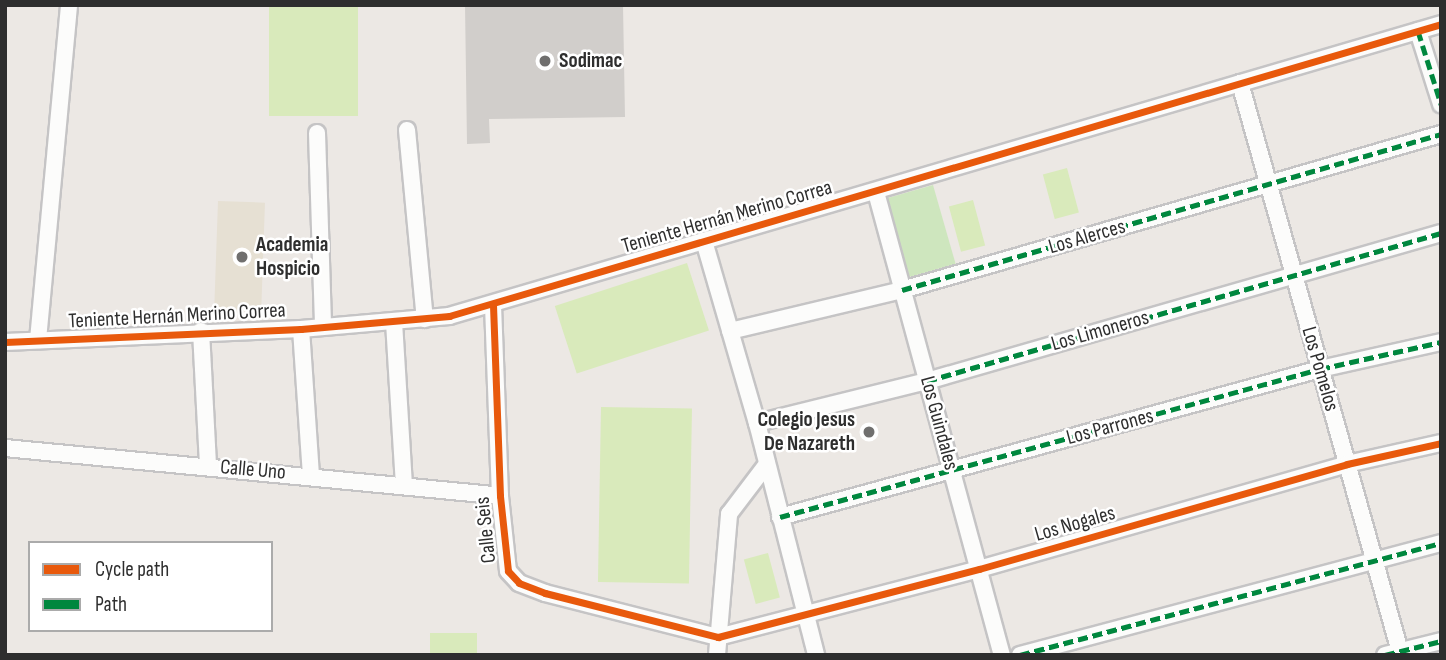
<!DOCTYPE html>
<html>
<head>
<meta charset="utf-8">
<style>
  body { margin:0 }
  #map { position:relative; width:1446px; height:660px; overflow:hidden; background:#ece8e4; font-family:"Sofia Sans Condensed",sans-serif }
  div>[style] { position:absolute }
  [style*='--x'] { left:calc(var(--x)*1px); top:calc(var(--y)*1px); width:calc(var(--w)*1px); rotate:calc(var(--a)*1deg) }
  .education>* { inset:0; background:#e6e0d3; transform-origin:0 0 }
  .green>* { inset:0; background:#cee6be; transform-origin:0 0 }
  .pitch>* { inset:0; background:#d9eabb; transform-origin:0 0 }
  .building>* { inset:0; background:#d1cecb }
  .roads { filter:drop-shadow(2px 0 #c5c4c5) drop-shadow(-2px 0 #c5c4c5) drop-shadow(0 2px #c5c4c5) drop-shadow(0 -2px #c5c4c5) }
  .minor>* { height:16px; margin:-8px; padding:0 8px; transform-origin:8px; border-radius:8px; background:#fcfcfb }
  .quiet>* { height:5px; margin-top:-2.5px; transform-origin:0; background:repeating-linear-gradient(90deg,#00873e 0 10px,transparent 0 15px) }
  .cycleway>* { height:7px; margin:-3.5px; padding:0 3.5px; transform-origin:3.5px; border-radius:3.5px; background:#e8590c }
  .dots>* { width:19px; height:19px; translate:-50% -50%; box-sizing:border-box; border:4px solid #fff; border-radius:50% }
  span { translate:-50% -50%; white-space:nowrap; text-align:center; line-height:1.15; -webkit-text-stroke:5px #fff; paint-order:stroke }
  .poi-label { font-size:21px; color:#2e2e2e; font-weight:700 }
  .left { translate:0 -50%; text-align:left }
  .right { translate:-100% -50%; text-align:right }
  .street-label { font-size:21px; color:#2e2e2e }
  .frame { position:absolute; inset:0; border:7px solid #2e2e2e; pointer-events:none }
  .legend { position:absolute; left:28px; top:541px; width:245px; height:91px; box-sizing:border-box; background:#fff; border:2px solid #ababab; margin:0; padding:9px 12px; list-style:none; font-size:21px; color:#2e2e2e }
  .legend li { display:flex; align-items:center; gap:14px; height:35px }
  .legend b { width:35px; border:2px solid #ababab }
</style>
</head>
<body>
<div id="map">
  <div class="education">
    <i style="left:218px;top:201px;width:47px;height:111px;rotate:2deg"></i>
  </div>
  <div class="green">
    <i style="left:933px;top:185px;width:82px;height:48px;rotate:74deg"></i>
  </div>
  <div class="pitch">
    <i style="left:269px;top:5px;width:89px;height:111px"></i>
    <i style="left:1067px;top:168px;width:46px;height:25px;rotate:75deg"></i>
    <i style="left:973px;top:200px;width:47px;height:25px;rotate:75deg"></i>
    <i style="left:687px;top:263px;width:71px;height:139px;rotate:72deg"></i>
    <i style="left:601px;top:407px;width:91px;height:175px;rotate:1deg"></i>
    <i style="left:768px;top:553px;width:46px;height:25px;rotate:75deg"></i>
    <i style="left:430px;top:633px;width:47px;height:22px"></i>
  </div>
  <div class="building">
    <i style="clip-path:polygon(465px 5px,623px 5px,625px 117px,489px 119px,490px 143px,467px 144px)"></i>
  </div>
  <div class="roads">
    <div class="minor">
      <i style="--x:1418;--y:31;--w:77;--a:72.5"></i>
      <i style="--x:1240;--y:83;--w:594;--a:74.28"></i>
      <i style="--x:407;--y:130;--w:190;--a:84.6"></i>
      <i style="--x:317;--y:133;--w:193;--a:88.2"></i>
      <i style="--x:876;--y:192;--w:480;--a:74.8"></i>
      <i style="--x:704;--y:241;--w:190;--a:73.8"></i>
      <i style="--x:757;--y:423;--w:239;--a:75.7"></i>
      <i style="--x:493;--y:305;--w:191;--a:87.9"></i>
      <i style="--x:500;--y:496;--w:75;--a:83.9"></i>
      <i style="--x:508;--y:571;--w:16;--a:47"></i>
      <i style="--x:519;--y:583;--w:28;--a:21"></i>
      <i style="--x:545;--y:593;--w:179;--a:14.3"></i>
      <i style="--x:718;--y:637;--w:270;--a:-14.6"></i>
      <i style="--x:979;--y:569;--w:383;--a:-15.9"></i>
      <i style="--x:1347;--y:464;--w:96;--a:-12.6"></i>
      <i style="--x:394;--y:322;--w:163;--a:86.5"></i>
      <i style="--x:301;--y:329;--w:146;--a:86.1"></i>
      <i style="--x:201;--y:331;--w:135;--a:87"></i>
      <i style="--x:730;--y:331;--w:177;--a:-13.4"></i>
      <i style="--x:902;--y:290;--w:561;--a:-16.14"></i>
      <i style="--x:38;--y:340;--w:336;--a:-84.7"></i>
      <i style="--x:5;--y:342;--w:296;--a:-2.5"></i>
      <i style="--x:301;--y:329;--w:149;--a:-5"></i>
      <i style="--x:449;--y:316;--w:1034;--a:-16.4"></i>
      <i style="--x:757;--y:423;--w:175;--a:-13.9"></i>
      <i style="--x:927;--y:381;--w:535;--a:-16.06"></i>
      <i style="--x:5;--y:448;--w:497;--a:5.5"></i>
      <i style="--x:780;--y:517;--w:560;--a:-15.33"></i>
      <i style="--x:1320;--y:369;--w:124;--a:-12.6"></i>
      <i style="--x:717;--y:655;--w:142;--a:-85.1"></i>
      <i style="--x:729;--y:514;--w:63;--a:-52.8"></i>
      <i style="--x:1020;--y:655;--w:436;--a:-14.9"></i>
      <i style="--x:1385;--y:655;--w:58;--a:-14"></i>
    </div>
  </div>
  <div class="quiet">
    <i style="--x:1418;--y:31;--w:77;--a:72.5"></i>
    <i style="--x:902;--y:290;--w:561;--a:-16.14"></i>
    <i style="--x:927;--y:381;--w:535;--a:-16.06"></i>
    <i style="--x:780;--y:517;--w:560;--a:-15.33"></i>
    <i style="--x:1320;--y:369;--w:124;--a:-12.6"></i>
    <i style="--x:1020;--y:655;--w:436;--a:-14.9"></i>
    <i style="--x:1385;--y:655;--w:58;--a:-14"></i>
  </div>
  <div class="cycleway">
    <i style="--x:493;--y:305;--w:191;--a:87.9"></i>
    <i style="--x:500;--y:496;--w:75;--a:83.9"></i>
    <i style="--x:508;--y:571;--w:16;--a:47"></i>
    <i style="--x:519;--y:583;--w:28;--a:21"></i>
    <i style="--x:545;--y:593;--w:179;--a:14.3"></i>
    <i style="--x:718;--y:637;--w:270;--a:-14.6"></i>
    <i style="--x:979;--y:569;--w:383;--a:-15.9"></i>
    <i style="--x:1347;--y:464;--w:96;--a:-12.6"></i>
    <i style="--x:5;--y:342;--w:296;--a:-2.5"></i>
    <i style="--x:301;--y:329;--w:149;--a:-5"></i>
    <i style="--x:449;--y:316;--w:1034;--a:-16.4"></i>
  </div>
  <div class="dots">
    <i style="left:545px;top:61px;background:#706f6e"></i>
    <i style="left:242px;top:257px;background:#706f6e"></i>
    <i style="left:869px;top:432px;background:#706f6e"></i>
  </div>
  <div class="poi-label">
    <span class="left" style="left:559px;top:61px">Sodimac</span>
    <span class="left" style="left:256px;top:257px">Academia<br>Hospicio</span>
    <span class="right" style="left:855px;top:432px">Colegio Jesus<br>De Nazareth</span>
  </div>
  <div class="street-label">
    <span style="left:727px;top:217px;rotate:-16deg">Teniente Hernán Merino Correa</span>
    <span style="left:1087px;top:237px;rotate:-16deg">Los Alerces</span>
    <span style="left:177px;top:316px;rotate:-3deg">Teniente Hernán Merino Correa</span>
    <span style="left:1100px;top:331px;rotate:-16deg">Los Limoneros</span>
    <span style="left:1320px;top:369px;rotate:74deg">Los Pomelos</span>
    <span style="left:939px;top:423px;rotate:75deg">Los Guindales</span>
    <span style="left:1110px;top:427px;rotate:-15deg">Los Parrones</span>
    <span style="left:253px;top:470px;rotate:5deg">Calle Uno</span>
    <span style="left:1075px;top:524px;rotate:-16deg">Los Nogales</span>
    <span style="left:486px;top:530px;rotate:-96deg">Calle Seis</span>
  </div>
  <div class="frame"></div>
  <ul class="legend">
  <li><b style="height:9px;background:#e8590c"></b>Cycle path</li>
  <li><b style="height:9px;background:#00873e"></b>Path</li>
  </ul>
</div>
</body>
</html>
